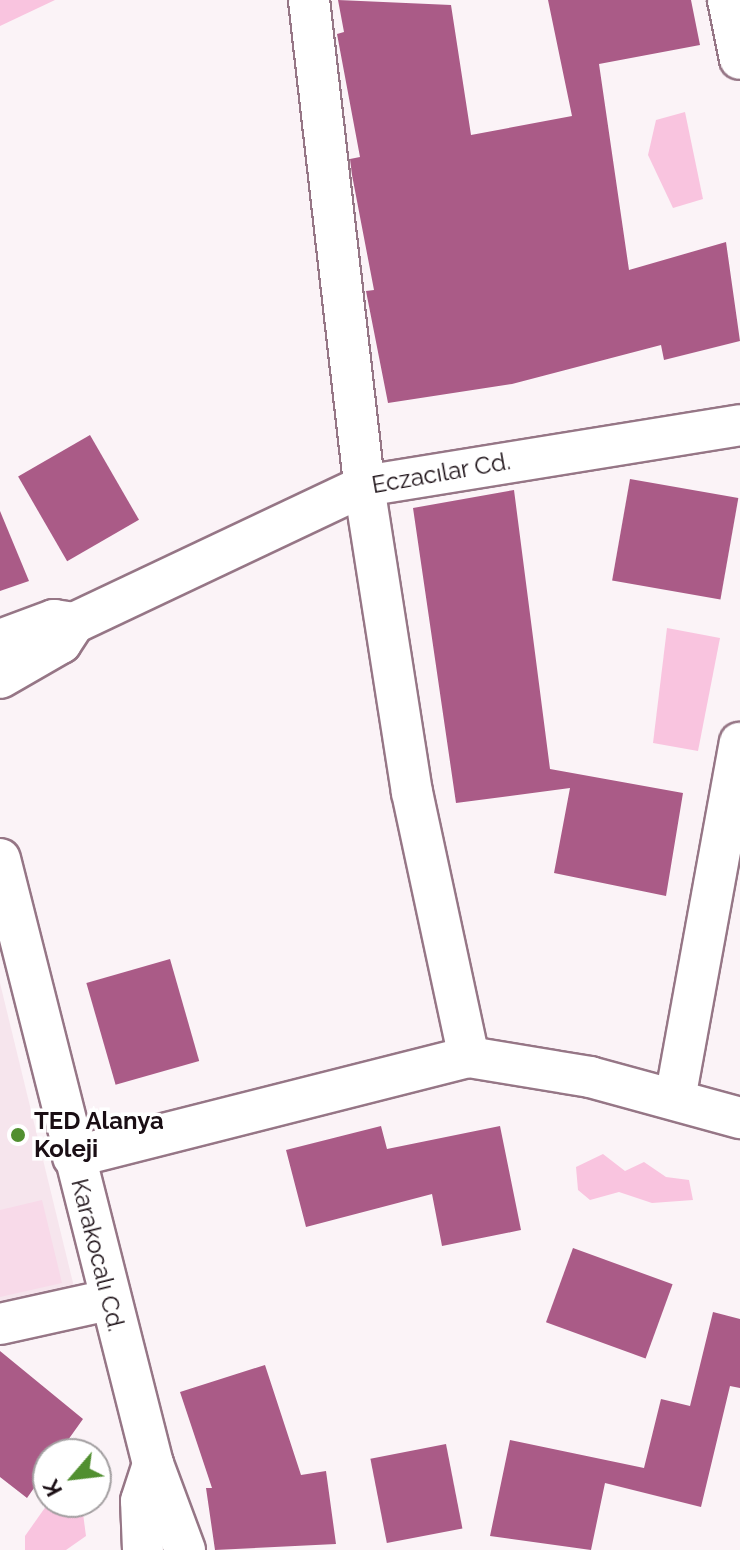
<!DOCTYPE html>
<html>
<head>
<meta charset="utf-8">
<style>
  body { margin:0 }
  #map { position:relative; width:740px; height:1550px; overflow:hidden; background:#fbf3f7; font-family:Raleway,sans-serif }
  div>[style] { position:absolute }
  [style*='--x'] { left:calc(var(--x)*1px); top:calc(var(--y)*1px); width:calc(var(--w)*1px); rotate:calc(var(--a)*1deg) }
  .built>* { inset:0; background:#f6e5ed }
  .green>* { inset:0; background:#f8dae9 }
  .water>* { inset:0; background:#f9c4df }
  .building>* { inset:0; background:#aa5b87; transform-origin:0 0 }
  .roads { filter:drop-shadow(2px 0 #967686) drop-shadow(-2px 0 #967686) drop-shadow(0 2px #967686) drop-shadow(0 -2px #967686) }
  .minor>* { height:40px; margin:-20px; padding:0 20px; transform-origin:20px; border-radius:20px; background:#fff }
  .dots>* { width:22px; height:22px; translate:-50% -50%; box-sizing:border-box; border:4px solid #fff; border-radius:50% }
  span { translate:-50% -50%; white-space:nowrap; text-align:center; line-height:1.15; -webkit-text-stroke:7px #fff; paint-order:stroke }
  .street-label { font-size:24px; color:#1a0e14 }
  .poi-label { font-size:24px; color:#1a0e14; font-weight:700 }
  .left { translate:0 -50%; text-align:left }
  .north { position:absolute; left:32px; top:1438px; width:80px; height:80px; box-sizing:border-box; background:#fff; border:2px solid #a39fa1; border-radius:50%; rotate:242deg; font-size:22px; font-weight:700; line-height:32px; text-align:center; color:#1a0e14 }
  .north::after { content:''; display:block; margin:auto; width:28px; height:36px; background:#518f30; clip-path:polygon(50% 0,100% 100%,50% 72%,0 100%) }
</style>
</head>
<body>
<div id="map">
  <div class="built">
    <i style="clip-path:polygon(0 983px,74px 1287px,0 1304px)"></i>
  </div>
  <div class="green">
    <i style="clip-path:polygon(42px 1200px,62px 1283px,0 1297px,0 1210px)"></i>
  </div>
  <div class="water">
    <i style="clip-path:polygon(0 0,55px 0,0 26px)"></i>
    <i style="clip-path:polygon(685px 112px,703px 199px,673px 208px,648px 155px,656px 120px)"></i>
    <i style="clip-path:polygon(667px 628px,720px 638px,698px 751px,653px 743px)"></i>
    <i style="clip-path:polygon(603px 1154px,625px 1171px,644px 1162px,666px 1177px,689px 1180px,693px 1200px,652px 1203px,619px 1192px,590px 1200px,578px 1190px,576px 1167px)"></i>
    <i style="clip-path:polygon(49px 1502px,82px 1506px,86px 1536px,66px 1550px,25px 1550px,25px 1536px)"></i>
  </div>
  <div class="building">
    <i style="clip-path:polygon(338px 0,451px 5px,471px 135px,572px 116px,548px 0,691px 0,700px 45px,599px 64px,629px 270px,726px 242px,740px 341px,664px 360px,661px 345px,512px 384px,388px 403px,366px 291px,374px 290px,352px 175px,350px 159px,360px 157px,337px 34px,344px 32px)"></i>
    <i style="left:90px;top:435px;width:98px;height:83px;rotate:60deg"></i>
    <i style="left:630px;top:479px;width:110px;height:103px;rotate:10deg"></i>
    <i style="clip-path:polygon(514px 490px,550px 769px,683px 793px,666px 896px,554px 873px,570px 788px,456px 803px,413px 508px)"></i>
    <i style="clip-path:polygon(0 511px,29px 581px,0 591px)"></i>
    <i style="left:170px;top:959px;width:106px;height:87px;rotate:74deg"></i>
    <i style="clip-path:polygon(381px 1126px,387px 1149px,500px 1126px,521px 1230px,442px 1246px,432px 1194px,306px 1227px,286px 1150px)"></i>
    <i style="left:573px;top:1248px;width:106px;height:79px;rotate:20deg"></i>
    <i style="clip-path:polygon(713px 1312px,740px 1319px,740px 1388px,730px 1386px,701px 1507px,605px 1483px,591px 1550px,490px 1536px,510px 1440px,644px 1468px,661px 1399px,690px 1406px)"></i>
    <i style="clip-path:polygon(0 1351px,83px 1419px,58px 1454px,48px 1454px,48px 1468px,27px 1498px,0 1477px)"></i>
    <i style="clip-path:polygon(265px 1365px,301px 1475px,326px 1471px,336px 1544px,215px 1550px,206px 1488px,212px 1488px,180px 1392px)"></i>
    <i style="left:446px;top:1444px;width:86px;height:77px;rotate:79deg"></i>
  </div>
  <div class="roads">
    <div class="minor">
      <i style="--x:309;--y:0;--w:489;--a:83.5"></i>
      <i style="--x:364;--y:486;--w:310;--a:81.1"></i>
      <i style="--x:412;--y:792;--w:271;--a:77.9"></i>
      <i style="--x:728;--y:0;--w:60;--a:78.5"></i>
      <i style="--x:74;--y:623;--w:321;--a:-25.3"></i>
      <i style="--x:364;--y:486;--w:381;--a:-9.2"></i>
      <i style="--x:0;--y:640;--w:58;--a:-20.3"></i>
      <i style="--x:54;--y:620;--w:20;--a:9"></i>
      <i style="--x:74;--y:623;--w:24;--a:123"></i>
      <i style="--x:61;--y:643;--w:70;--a:150.2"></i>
      <i style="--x:0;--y:859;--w:624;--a:75.81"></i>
      <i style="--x:675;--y:1099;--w:362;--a:-79.7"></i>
      <i style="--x:73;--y:1157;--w:408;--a:-14.2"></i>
      <i style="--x:469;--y:1057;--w:123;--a:9.4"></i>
      <i style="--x:590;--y:1077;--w:156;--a:15.3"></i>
      <i style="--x:0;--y:1324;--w:111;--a:-12.5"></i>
      <i style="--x:143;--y:1550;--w:49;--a:-92.3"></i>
      <i style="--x:141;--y:1501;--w:39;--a:-72"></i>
      <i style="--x:153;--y:1464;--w:92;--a:69.6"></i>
    </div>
  </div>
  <div class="dots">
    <i style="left:18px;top:1135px;background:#518f30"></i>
  </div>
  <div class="street-label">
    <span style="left:441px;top:473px;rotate:-10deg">Eczacılar Cd.</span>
    <span style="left:98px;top:1255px;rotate:76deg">Karakocalı Cd.</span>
  </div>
  <div class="poi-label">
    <span class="left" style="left:34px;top:1135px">TED Alanya<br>Koleji</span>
  </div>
  <div class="north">K</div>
</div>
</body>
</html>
